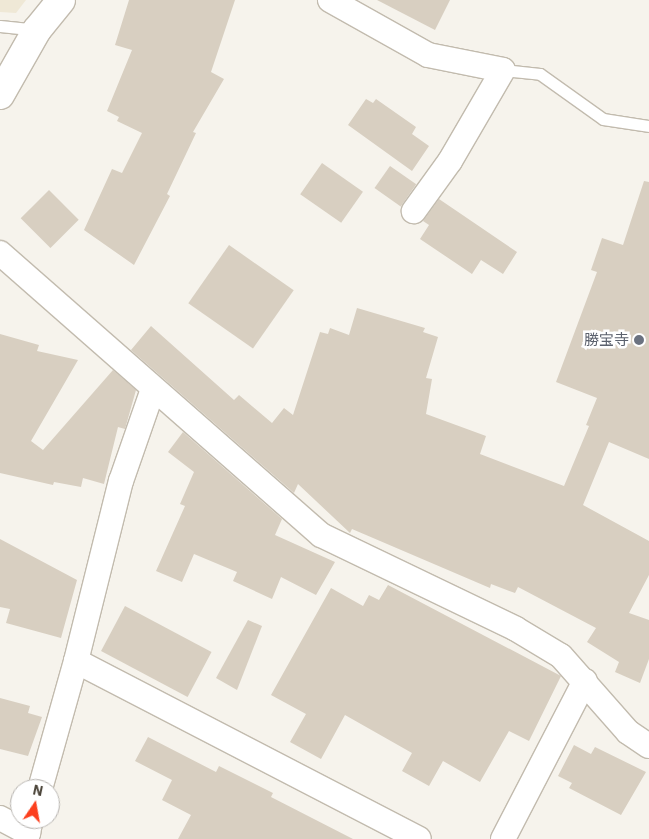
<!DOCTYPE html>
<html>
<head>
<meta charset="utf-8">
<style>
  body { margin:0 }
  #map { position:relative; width:649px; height:839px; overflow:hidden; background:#f6f3ec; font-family:"IBM Plex Sans","Noto Sans JP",sans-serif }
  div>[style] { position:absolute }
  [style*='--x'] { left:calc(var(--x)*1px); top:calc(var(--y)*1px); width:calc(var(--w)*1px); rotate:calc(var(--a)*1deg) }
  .education>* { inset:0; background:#efe8d6 }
  .building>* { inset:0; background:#d8cfc1; transform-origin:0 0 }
  .roads { filter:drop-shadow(1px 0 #c2bbae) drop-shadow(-1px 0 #c2bbae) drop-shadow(0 1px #c2bbae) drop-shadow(0 -1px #c2bbae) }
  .service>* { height:11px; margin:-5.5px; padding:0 5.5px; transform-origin:5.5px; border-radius:5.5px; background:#fff }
  .minor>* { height:24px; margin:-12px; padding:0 12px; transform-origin:12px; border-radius:12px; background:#fff }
  .tertiary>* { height:28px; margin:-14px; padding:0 14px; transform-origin:14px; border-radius:14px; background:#fff }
  .dots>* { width:14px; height:14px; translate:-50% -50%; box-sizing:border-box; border:2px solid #fff; border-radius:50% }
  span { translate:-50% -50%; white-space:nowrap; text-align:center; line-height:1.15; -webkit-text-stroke:5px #fff; paint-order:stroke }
  .worship-label { font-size:15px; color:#5b616d }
  .right { translate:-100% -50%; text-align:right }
  .north { position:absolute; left:10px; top:779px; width:50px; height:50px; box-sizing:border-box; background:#fff; border:1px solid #b7b4b0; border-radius:50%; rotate:12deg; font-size:14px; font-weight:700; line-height:20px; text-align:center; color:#4b4439 }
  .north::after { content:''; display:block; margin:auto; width:18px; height:22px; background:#fc3f1d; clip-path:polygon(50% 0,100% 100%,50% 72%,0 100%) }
</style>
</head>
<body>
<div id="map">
  <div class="education">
    <i style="clip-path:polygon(0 0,26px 0,16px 13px,0 12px)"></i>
  </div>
  <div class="building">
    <i style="clip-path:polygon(129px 0,235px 0,211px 72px,224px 79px,193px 132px,196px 133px,167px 194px,170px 196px,134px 265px,84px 230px,112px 169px,122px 173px,142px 133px,117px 121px,119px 117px,107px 111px,132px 50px,115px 45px)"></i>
    <i style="clip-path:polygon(377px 0,450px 0,435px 30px)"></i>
    <i style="clip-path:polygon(366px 99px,373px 103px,376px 99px,416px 127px,412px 134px,429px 146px,412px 171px,348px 125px)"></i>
    <i style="left:322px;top:163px;width:50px;height:38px;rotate:35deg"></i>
    <i style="left:390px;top:166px;width:32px;height:27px;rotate:35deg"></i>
    <i style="clip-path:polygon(644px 181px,649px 182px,649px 459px,609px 442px,583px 505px,649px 541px,649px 575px,629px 613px,649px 620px,649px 659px,640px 683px,615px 672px,619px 662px,587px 642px,596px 628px,518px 587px,515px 593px,491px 584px,490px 588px,352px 529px,350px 533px,298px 484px,294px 493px,131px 350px,151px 326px,234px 400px,239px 395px,272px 423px,284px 408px,293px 415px,320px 332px,328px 334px,330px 328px,349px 335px,357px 308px,425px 328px,423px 332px,438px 337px,426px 378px,432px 379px,426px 414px,486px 436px,480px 454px,564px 486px,589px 426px,586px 425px,597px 398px,556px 382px,597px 272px,591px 270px,602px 238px,623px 245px)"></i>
    <i style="left:49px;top:190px;width:42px;height:40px;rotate:45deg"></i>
    <i style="clip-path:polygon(439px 199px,517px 252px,503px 274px,481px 260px,472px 274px,420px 239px,429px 225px,423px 221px)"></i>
    <i style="left:229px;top:245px;width:79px;height:71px;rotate:35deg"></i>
    <i style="clip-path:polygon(0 334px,39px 345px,37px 351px,78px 360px,31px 441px,43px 450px,113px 370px,136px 390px,125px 429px,118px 427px,104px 484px,83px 478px,81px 487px,54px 482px,53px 485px,0 473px)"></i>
    <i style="clip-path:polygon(183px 432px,282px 519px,275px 535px,335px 562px,316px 595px,281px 577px,272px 599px,233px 581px,237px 572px,194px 554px,182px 582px,156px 571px,185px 506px,180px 504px,194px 472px,168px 452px)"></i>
    <i style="clip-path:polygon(0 539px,77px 580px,61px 638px,6px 623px,10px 609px,0 607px)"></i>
    <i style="clip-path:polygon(388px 585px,561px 676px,529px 741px,509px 731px,480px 782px,443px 761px,429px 786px,402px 771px,412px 753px,345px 715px,321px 759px,290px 742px,306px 714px,271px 695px,331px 588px,363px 606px,369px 595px,379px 600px)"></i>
    <i style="left:125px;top:606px;width:98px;height:51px;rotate:28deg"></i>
    <i style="clip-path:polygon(248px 620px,262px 626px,237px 690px,216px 678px)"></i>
    <i style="clip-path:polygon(0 698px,30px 706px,28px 713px,42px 717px,28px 756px,0 749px)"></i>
    <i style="clip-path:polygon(148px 737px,216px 772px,219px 766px,273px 793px,271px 797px,353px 839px,178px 839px,191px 815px,162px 800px,172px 780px,135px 761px)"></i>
    <i style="clip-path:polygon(574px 745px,591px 754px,595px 747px,646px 772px,621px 815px,569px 788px,572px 783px,558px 776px)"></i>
  </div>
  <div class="roads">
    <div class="service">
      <i style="--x:0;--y:26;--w:36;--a:6"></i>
      <i style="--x:503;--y:70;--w:37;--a:6"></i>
      <i style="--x:540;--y:74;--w:77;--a:35.5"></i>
      <i style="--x:603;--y:119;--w:47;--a:8.7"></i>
    </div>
    <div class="minor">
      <i style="--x:330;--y:0;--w:112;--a:29.3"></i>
      <i style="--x:428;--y:55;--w:76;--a:11.3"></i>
      <i style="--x:503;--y:70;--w:105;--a:120.2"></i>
      <i style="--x:450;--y:161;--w:62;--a:125.8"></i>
      <i style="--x:0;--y:253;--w:427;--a:41.3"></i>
      <i style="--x:321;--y:535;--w:216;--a:25.7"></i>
      <i style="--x:516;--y:629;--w:52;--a:31"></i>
      <i style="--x:561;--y:656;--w:101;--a:48.6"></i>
      <i style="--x:628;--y:732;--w:25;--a:34"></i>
      <i style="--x:76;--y:661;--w:186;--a:-76"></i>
      <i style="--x:121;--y:481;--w:97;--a:-70.8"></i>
      <i style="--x:40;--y:789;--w:133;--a:-74.3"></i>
      <i style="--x:76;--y:661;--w:386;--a:27.4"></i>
      <i style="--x:0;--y:818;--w:32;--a:28"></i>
      <i style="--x:28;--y:833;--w:14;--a:-78"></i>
      <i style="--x:503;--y:839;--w:178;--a:-62.6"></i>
    </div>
    <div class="tertiary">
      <i style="--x:0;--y:95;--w:75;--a:-60.4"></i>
      <i style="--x:37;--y:30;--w:38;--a:-51"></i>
    </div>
  </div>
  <div class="dots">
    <i style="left:639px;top:340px;background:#6b7280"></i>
  </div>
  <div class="worship-label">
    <span class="right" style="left:629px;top:340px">勝宝寺</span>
  </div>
  <div class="north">N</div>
</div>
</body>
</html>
